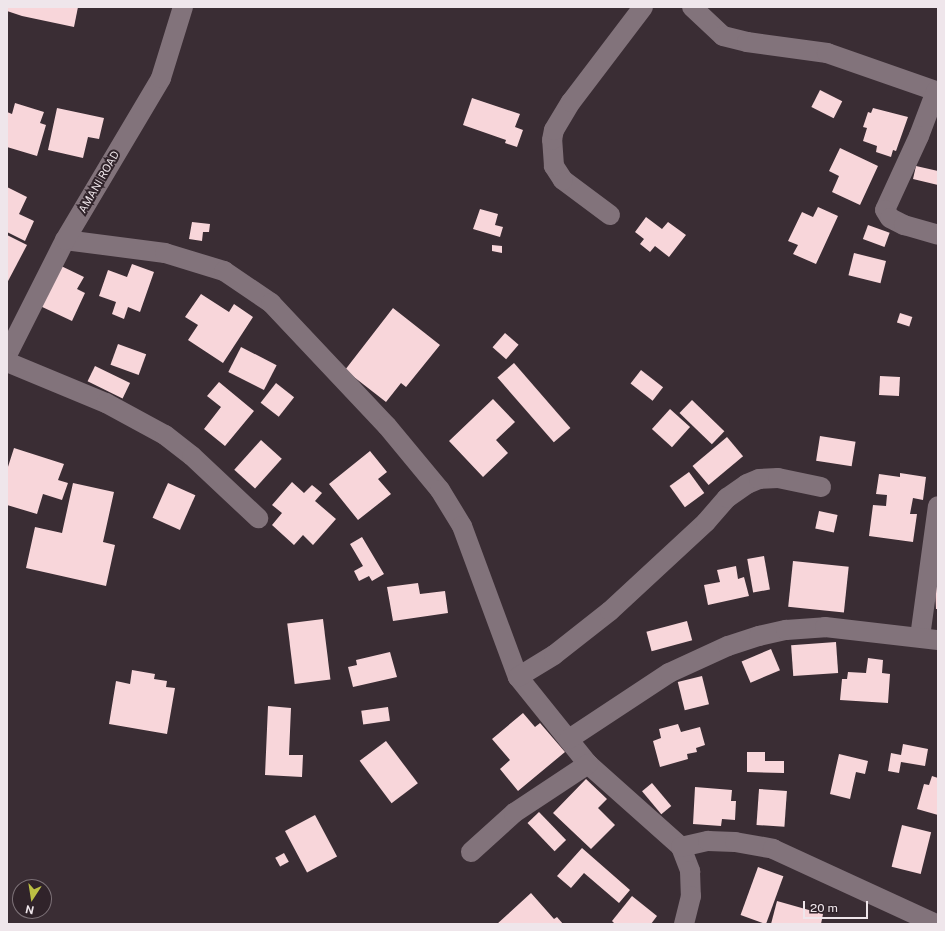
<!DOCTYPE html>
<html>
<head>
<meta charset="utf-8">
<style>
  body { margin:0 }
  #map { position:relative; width:945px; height:931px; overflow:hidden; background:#3a2d34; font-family:"Public Sans",sans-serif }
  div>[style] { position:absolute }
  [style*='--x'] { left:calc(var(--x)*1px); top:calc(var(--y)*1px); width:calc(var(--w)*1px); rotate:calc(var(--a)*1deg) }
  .building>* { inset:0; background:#f8d6da; transform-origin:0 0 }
  .minor>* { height:20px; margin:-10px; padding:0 10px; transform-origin:10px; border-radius:10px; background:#82737b }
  span { translate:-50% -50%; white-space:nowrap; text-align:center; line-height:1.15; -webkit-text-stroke:4px #30232a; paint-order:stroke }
  .street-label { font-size:11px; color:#efe6eb }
  .frame { position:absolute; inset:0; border:8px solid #efe6eb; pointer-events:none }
  .north { position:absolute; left:12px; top:879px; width:40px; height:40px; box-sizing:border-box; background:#30232a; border:1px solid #7c7177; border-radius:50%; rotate:192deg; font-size:11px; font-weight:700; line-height:16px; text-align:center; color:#efe6eb }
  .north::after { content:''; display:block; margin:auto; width:14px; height:18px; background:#bcbf43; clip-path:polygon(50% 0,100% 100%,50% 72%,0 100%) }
  .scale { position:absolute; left:803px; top:901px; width:65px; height:18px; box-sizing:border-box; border:2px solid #efe6eb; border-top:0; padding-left:5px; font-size:12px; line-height:14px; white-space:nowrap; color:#efe6eb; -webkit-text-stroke:3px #30232a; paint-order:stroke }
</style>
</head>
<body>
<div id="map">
  <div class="building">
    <i style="clip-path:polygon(8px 7px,78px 7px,74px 27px,22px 16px,7px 11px)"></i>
    <i style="left:820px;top:90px;width:25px;height:19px;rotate:27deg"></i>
    <i style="clip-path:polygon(472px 98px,520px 114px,515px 127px,523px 130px,517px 147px,505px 143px,506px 140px,463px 125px)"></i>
    <i style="clip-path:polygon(15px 103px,44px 112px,40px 123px,46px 125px,37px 156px,7px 147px,7px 112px,12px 114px)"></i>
    <i style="clip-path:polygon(57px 108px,104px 118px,99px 139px,88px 137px,83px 158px,48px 150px)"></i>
    <i style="clip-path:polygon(873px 108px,908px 117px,896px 151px,893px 150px,891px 157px,876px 152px,877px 146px,863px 141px,867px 128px,863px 127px,868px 112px,871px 113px)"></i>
    <i style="clip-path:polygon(840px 148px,878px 166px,860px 205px,832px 192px,839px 176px,829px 171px)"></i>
    <i style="clip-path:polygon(916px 166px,938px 171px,938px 185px,913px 179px)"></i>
    <i style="clip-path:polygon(7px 187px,27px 197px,19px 214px,34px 221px,25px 241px,7px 232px)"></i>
    <i style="clip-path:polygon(818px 207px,838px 216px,816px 264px,793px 254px,798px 245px,788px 241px,802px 212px,813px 217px)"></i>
    <i style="clip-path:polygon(480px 209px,498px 214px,495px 225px,503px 227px,500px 237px,473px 229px)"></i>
    <i style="clip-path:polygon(646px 217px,662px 229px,668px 222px,686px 235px,669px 257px,655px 246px,650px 252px,640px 244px,644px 239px,635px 232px)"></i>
    <i style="clip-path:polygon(192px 222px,210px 224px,209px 232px,203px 232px,202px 241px,189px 239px)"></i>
    <i style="left:868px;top:225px;width:23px;height:15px;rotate:20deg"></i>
    <i style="clip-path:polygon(7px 235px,27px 245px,7px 283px)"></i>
    <i style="clip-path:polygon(492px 245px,502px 246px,502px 253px,492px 251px)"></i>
    <i style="left:854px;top:253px;width:33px;height:23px;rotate:14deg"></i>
    <i style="clip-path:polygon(57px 264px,84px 277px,77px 289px,85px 293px,72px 321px,38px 305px)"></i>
    <i style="clip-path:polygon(132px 264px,154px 272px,140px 312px,128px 307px,124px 319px,112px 314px,116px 302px,99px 296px,108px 270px,127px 277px)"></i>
    <i style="clip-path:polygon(201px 294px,229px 312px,234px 304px,253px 317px,223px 363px,188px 340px,198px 325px,185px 317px)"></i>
    <i style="clip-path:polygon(393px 308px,440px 345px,406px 387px,401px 383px,386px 402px,345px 370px)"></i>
    <i style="left:900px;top:313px;width:13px;height:10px;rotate:18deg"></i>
    <i style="left:505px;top:333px;width:18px;height:19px;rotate:41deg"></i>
    <i style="left:118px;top:344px;width:30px;height:22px;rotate:20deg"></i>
    <i style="left:241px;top:347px;width:40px;height:28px;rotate:27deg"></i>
    <i style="left:514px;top:363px;width:86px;height:22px;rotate:49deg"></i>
    <i style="left:95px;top:366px;width:39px;height:17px;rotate:26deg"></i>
    <i style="left:641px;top:370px;width:28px;height:17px;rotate:38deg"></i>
    <i style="left:880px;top:376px;width:20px;height:19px;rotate:3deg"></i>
    <i style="clip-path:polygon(219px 382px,254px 411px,225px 446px,204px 429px,221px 407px,207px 396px)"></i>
    <i style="left:276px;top:383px;width:23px;height:25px;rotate:38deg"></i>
    <i style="clip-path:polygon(493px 399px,515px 422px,496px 440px,508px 453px,483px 477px,449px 441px)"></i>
    <i style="left:692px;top:400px;width:45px;height:18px;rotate:44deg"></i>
    <i style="left:670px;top:409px;width:27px;height:27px;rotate:42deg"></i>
    <i style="left:820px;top:436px;width:36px;height:25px;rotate:9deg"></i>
    <i style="left:727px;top:437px;width:25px;height:45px;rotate:50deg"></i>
    <i style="left:261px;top:440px;width:28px;height:40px;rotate:42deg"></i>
    <i style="clip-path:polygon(14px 448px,64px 464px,58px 480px,68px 483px,62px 500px,43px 494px,37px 514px,7px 505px,7px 470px)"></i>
    <i style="clip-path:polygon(370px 451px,387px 472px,378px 479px,391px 494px,358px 520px,329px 484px)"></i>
    <i style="left:689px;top:472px;width:26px;height:24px;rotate:54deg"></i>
    <i style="clip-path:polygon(900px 473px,926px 477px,923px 500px,913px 498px,910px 514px,917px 514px,913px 542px,869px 536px,873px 505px,886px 506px,887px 495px,876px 494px,879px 474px,900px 477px)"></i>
    <i style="clip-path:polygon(292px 482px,304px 493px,312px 485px,322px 493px,315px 501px,336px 519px,313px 545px,303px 535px,294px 545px,272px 525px,282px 513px,272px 505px)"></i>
    <i style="clip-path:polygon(73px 483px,114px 492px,103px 542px,115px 545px,106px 586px,26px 568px,35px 527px,62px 533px)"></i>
    <i style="left:168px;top:483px;width:30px;height:38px;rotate:24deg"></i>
    <i style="left:819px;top:511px;width:19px;height:18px;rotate:12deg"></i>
    <i style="clip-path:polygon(362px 537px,384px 574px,372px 581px,369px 576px,359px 581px,354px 571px,363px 566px,350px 544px)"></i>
    <i style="left:764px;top:556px;width:34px;height:17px;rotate:80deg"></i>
    <i style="left:793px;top:561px;width:56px;height:46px;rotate:6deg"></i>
    <i style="clip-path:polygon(736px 566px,738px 579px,744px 577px,749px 596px,708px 605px,704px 585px,720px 582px,717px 570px)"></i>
    <i style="clip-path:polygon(935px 578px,938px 578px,938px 609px,936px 609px)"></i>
    <i style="clip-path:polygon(418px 583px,420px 594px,445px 591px,448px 613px,393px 621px,387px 587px)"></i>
    <i style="left:323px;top:619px;width:61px;height:36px;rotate:83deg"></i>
    <i style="left:687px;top:621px;width:20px;height:42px;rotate:75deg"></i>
    <i style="left:836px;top:642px;width:31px;height:45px;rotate:86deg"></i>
    <i style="left:771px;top:649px;width:23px;height:32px;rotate:67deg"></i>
    <i style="clip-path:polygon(390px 652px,397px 677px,353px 687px,348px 667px,357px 665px,356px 660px)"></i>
    <i style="clip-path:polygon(868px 658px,883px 660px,882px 673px,890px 674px,888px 703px,840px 700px,842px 679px,847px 679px,848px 672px,866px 673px)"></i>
    <i style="clip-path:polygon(132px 670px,155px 674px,154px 679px,167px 681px,166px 687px,175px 688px,167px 734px,109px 724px,116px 681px,130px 684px)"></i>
    <i style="left:702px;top:676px;width:29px;height:25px;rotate:76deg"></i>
    <i style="clip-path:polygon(268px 706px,291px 708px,289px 755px,303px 755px,302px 777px,265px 775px)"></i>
    <i style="left:388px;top:707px;width:14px;height:27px;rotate:82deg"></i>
    <i style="clip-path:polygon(523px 713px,535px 727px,540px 723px,565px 752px,518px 791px,500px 769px,510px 760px,492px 739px)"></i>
    <i style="clip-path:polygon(678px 724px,681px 732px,700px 727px,705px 745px,696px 748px,697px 752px,687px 754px,688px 759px,660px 767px,653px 741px,661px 738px,659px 729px)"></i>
    <i style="left:386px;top:741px;width:53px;height:33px;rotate:53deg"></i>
    <i style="clip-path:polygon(903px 744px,928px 749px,925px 766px,901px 762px,899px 773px,888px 771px,891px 753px,901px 755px)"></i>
    <i style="clip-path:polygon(747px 752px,765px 752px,765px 761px,784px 761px,784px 773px,747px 772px)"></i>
    <i style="clip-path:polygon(839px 754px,868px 761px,865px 774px,856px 772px,850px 799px,830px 794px)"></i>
    <i style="clip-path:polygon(932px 776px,938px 778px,938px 815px,917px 809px,924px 784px,929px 785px)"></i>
    <i style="clip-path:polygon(586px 779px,607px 799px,598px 808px,615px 825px,591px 849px,553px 813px)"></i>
    <i style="left:652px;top:783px;width:30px;height:13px;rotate:50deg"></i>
    <i style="clip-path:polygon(695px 787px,732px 790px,731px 801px,736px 801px,735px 820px,722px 819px,721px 826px,693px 824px)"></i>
    <i style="left:759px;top:789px;width:28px;height:36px;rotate:4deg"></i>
    <i style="left:539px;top:812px;width:39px;height:16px;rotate:46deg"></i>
    <i style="left:315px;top:815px;width:47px;height:34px;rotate:62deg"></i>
    <i style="left:902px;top:825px;width:30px;height:43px;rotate:14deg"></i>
    <i style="clip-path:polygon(582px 848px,630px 890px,619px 903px,584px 873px,571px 888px,557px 876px)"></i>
    <i style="left:284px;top:853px;width:10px;height:10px;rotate:61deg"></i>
    <i style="left:758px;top:867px;width:27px;height:51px;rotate:20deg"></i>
    <i style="clip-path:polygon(531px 893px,554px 919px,557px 917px,563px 924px,497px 924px)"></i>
    <i style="clip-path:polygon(632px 896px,657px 916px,651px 924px,615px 924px,612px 921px)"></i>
    <i style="clip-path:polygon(777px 901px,823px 914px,821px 924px,771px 924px)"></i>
  </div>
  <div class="minor">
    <i style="--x:692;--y:7;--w:42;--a:43.1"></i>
    <i style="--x:723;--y:36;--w:25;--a:14"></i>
    <i style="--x:747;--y:42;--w:81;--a:7.8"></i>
    <i style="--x:827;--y:53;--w:115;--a:19.2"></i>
    <i style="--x:936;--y:91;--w:48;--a:110.7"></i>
    <i style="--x:919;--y:136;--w:81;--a:114.7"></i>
    <i style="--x:885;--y:210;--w:9;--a:58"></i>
    <i style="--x:890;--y:218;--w:16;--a:27"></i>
    <i style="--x:904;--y:225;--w:35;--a:16"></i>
    <i style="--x:610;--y:215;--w:59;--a:-143.3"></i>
    <i style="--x:563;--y:180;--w:17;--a:-123"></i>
    <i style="--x:554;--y:166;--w:26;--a:-94"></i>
    <i style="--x:552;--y:140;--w:10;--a:-79"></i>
    <i style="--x:554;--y:130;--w:33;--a:-59"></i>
    <i style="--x:571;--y:102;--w:119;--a:-52.8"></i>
    <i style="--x:65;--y:240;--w:101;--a:7.4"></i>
    <i style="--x:165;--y:253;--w:62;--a:17"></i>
    <i style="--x:224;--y:271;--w:57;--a:34.2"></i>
    <i style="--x:271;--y:303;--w:169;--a:46.7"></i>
    <i style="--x:387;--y:426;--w:83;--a:50.4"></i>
    <i style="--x:440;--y:490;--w:42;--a:58.6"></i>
    <i style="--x:462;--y:526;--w:161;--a:69.7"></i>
    <i style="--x:518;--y:677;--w:112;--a:51.2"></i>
    <i style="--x:588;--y:764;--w:125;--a:41.7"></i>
    <i style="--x:681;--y:847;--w:26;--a:69"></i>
    <i style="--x:690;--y:871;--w:25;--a:88"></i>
    <i style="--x:691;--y:896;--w:29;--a:104"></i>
    <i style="--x:7;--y:355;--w:129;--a:-63.2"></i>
    <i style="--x:65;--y:240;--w:188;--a:-59.3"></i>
    <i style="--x:161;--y:78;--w:74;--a:-72.8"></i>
    <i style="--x:7;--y:362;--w:107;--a:22.5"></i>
    <i style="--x:106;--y:403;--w:67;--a:28.5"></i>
    <i style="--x:165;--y:435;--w:34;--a:38"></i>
    <i style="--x:192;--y:456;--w:91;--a:43.2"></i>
    <i style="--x:920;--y:637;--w:132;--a:-82.2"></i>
    <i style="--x:518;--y:677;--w:42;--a:-31.4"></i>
    <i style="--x:554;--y:655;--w:71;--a:-38.2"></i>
    <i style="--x:610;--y:611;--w:131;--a:-42.8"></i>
    <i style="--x:706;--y:522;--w:32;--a:-49"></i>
    <i style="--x:727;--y:498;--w:24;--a:-35"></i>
    <i style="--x:747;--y:484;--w:13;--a:-23"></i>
    <i style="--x:759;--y:479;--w:19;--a:-3"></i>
    <i style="--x:778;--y:478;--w:44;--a:11.8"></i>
    <i style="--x:569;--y:739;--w:120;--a:-33.4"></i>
    <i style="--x:669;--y:673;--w:65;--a:-24.6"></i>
    <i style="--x:728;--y:646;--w:33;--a:-18"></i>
    <i style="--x:759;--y:636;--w:28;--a:-13"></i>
    <i style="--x:786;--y:630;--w:39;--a:-4"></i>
    <i style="--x:825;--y:627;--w:114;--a:6.6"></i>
    <i style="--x:681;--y:847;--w:28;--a:-13"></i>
    <i style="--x:708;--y:841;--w:27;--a:2"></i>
    <i style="--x:735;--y:842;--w:39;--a:10"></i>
    <i style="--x:773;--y:849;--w:179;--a:24.7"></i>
    <i style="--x:471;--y:852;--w:58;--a:-42.2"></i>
    <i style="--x:514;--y:813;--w:89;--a:-33.5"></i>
  </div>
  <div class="street-label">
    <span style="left:99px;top:182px;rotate:-60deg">AMANI ROAD</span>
  </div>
  <div class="frame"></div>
  <div class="north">N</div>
  <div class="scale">20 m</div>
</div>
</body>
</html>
